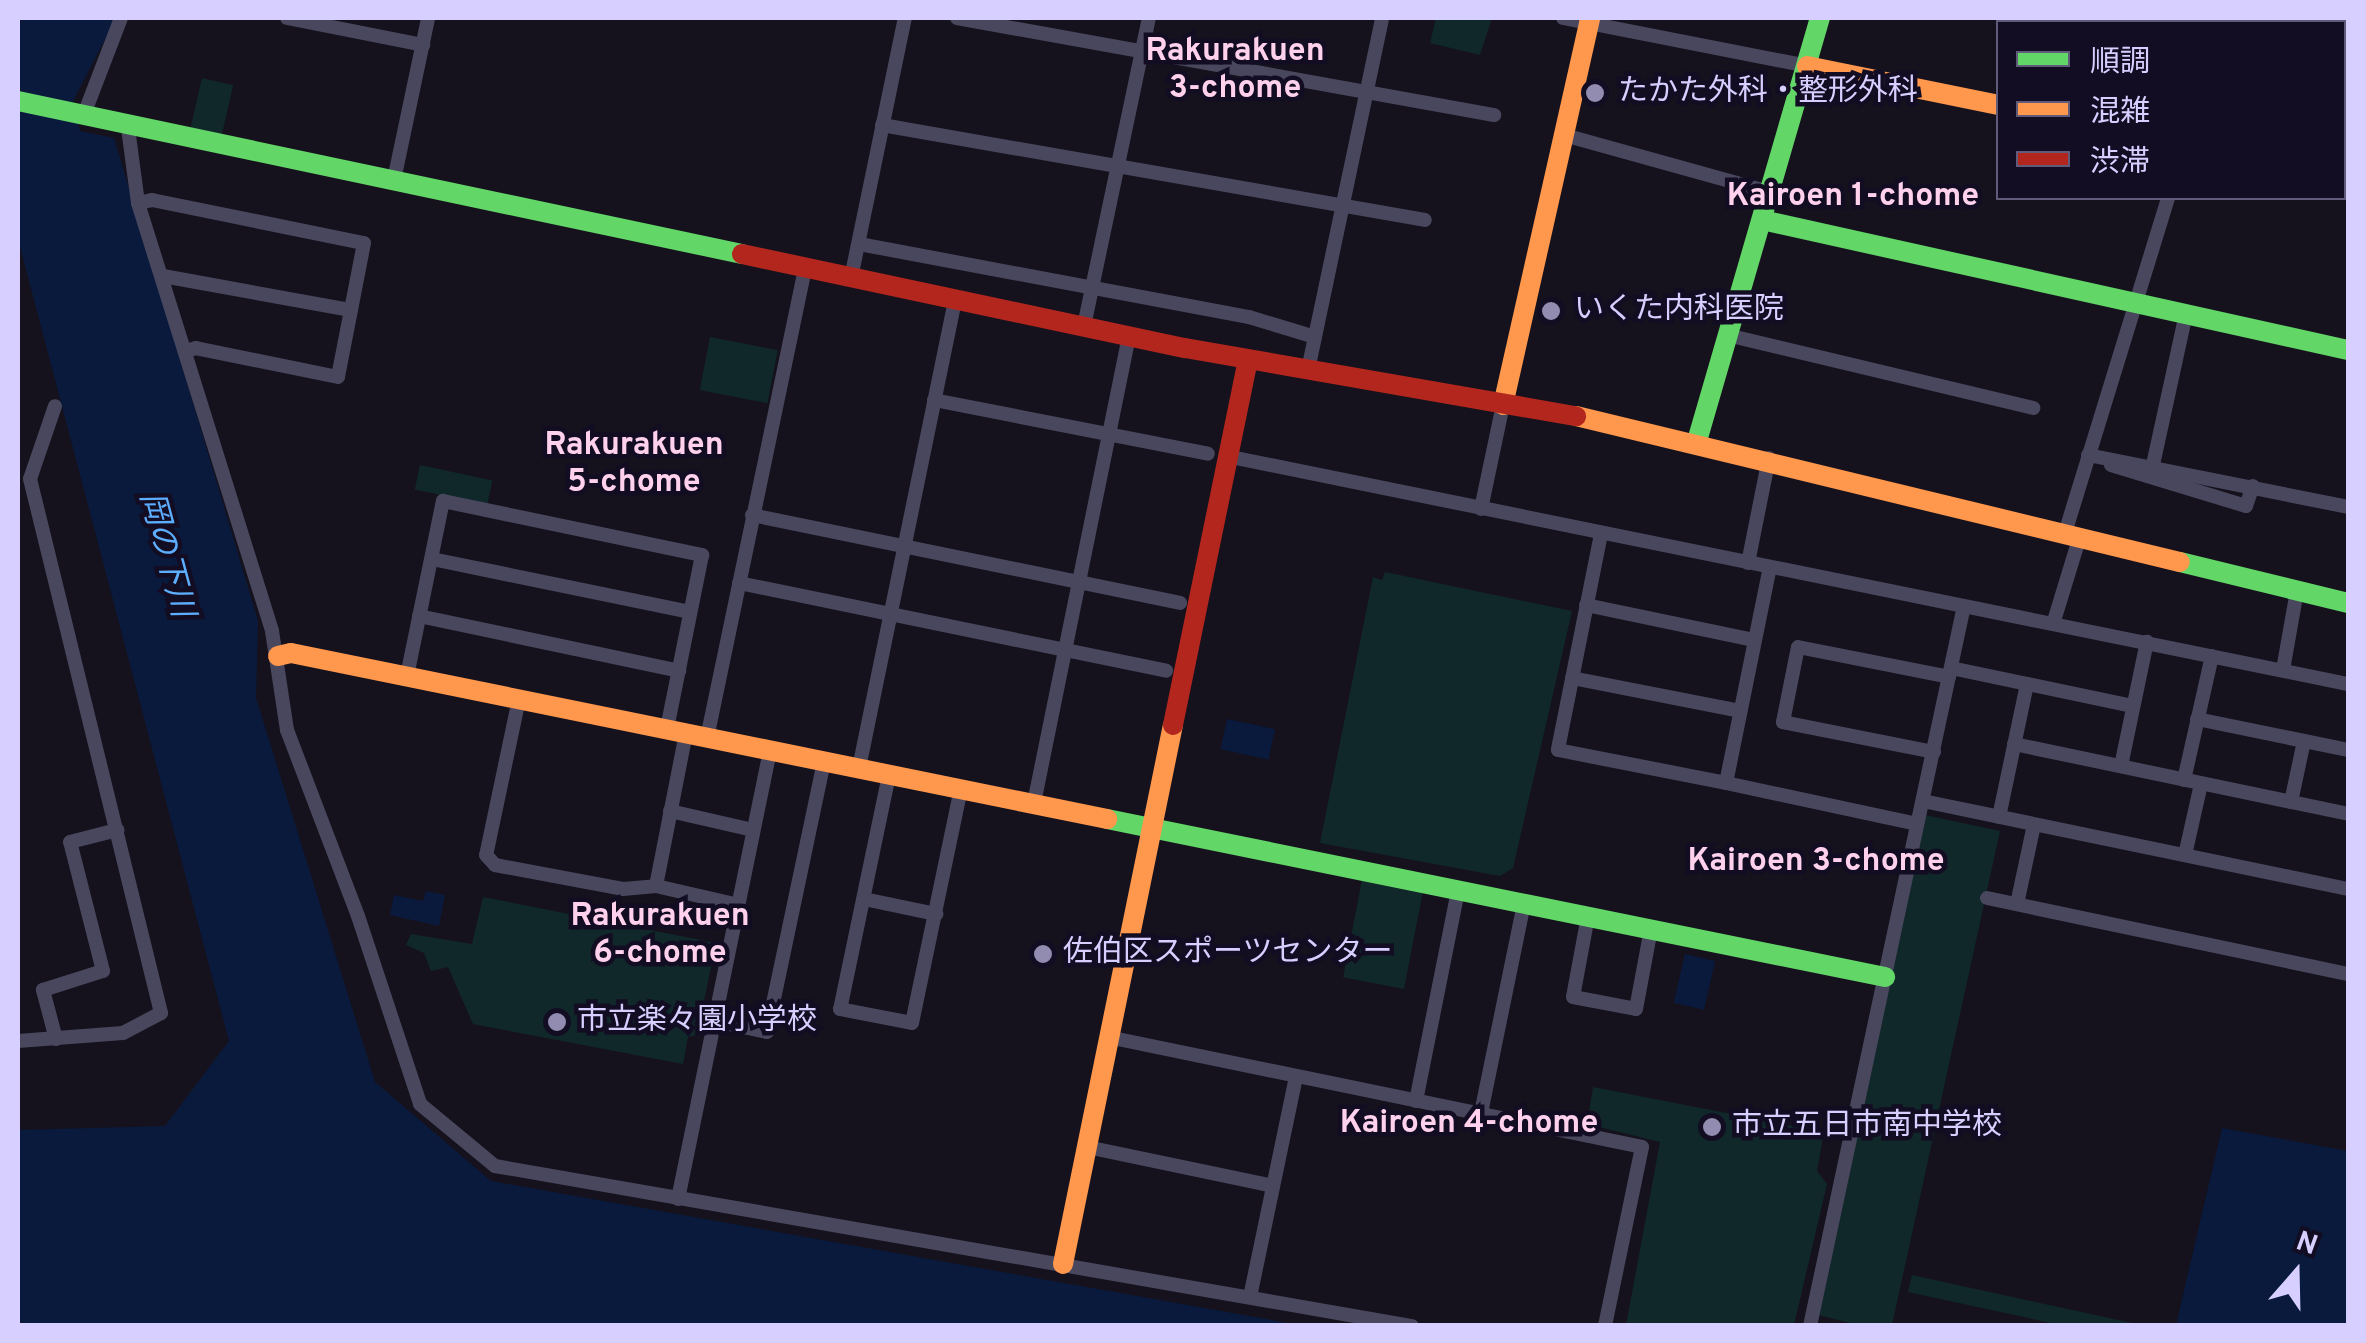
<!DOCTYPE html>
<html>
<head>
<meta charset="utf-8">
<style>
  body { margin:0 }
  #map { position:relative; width:2366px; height:1343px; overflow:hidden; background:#15121d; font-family:Overpass,"Noto Sans JP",sans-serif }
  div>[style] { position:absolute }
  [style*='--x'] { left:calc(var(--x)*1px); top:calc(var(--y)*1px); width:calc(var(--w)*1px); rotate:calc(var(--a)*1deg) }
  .green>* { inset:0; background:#11282a; transform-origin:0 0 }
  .water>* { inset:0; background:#0a1a3d; transform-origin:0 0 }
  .street>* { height:14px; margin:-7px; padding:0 7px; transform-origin:7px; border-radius:7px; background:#49475e }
  .fast>* { height:20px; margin:-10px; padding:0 10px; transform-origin:10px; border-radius:10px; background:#63d668 }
  .slow>* { height:20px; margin:-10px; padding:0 10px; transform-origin:10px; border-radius:10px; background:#ff974d }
  .jam>* { height:20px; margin:-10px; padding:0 10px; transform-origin:10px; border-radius:10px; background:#b3261e }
  .dots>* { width:28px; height:28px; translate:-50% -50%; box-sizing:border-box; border:5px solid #120d22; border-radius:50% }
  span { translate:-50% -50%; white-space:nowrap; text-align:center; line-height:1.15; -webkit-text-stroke:9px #120d22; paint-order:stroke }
  .poi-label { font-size:30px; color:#d6cfff }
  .left { translate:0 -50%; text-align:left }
  .neighbourhood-label { font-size:32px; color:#ffd1ed; font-weight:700 }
  .water-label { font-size:32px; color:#5daeff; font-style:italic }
  .frame { position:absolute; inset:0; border:20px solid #d6cfff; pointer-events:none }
  .legend { position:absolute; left:1996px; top:20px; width:350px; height:180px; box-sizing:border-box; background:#120d22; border:2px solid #605b7a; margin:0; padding:12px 18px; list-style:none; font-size:30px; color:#d6cfff }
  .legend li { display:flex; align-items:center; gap:20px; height:50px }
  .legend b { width:50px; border:2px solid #605b7a }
  .north { position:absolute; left:2246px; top:1223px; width:100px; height:100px; -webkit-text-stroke:8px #120d22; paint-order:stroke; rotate:20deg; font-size:28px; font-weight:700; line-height:40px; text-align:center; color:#d6cfff }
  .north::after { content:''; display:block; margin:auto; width:35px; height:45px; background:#d6cfff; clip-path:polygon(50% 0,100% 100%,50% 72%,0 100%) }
</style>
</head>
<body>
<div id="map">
  <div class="green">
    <i style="clip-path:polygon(1436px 18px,1492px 18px,1480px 55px,1430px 43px)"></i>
    <i style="left:202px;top:78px;width:32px;height:51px;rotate:13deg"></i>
    <i style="left:710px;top:337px;width:69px;height:54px;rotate:11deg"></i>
    <i style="left:420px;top:465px;width:74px;height:25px;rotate:12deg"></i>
    <i style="clip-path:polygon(1385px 572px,1572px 611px,1513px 868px,1500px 876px,1320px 843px,1373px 577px,1382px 580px)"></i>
    <i style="clip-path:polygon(1925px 815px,2000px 831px,1892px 1325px,1858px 1325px,1818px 1315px)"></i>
    <i style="left:1362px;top:880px;width:62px;height:99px;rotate:11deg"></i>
    <i style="clip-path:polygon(483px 897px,716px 943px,697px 1035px,688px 1037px,683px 1064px,473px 1024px,448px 967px,431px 971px,424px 953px,406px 945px,411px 934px,472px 944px)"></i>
    <i style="clip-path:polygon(1593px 1087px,1824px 1132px,1817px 1171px,1827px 1184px,1794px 1325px,1626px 1325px,1660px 1142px,1587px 1124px)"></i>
    <i style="clip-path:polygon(1912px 1275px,2141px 1325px,2060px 1325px,1908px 1292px)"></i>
  </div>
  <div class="water">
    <i style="clip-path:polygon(18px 18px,116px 18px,73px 101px,80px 131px,114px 138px,258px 621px,256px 698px,375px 1082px,491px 1181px,1300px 1325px,18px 1325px,18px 1130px,165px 1126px,229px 1041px,18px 239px)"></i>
    <i style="left:1227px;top:719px;width:49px;height:31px;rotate:12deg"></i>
    <i style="clip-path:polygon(426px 891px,445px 895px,439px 926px,390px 915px,394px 895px,423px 901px)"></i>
    <i style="left:1685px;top:954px;width:31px;height:50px;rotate:13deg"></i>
    <i style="clip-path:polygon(2222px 1128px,2348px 1151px,2348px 1325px,2176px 1325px)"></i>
  </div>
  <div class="street">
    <i style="--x:287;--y:18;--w:139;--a:11.2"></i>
    <i style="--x:957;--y:18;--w:546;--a:10.24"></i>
    <i style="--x:1563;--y:18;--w:249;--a:11.1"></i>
    <i style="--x:83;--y:117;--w:106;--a:-69"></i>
    <i style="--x:882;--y:125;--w:551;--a:9.92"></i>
    <i style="--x:128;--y:128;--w:76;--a:82.4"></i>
    <i style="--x:138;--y:203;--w:448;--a:72.6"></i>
    <i style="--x:272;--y:631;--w:100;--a:81.4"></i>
    <i style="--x:287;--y:730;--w:199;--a:69.1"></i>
    <i style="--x:358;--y:916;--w:198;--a:71.7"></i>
    <i style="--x:420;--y:1104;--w:97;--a:39.6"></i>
    <i style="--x:495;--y:1166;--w:931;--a:9.9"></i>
    <i style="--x:1564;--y:135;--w:214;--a:15.5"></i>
    <i style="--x:394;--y:180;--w:166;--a:-78.1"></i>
    <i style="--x:138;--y:203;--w:14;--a:-12"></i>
    <i style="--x:152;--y:200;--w:216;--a:11.5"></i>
    <i style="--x:364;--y:243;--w:136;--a:101"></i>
    <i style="--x:338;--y:377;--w:145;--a:-168.5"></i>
    <i style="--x:196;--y:348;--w:10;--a:163"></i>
    <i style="--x:859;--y:244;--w:397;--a:10.6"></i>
    <i style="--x:1249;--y:317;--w:69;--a:16.9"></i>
    <i style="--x:163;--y:276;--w:191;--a:10.3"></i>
    <i style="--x:851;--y:278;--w:266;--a:-78.3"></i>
    <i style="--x:1084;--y:326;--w:315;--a:-78.1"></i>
    <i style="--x:1727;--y:335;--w:315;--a:13.4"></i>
    <i style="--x:1308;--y:370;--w:360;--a:-78.1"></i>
    <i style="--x:934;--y:400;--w:279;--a:11.1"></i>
    <i style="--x:2088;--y:455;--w:265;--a:11.3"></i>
    <i style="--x:1226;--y:456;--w:1145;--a:11.49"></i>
    <i style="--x:2111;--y:465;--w:141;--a:16.9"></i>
    <i style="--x:2246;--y:506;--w:21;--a:-71"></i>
    <i style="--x:2151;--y:474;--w:165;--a:-77.7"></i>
    <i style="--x:1481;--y:509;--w:106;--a:-78.1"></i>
    <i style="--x:752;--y:515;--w:437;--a:11.6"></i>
    <i style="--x:2065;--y:533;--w:350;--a:-72.9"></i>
    <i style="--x:1601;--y:534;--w:220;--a:101.3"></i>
    <i style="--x:1558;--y:750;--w:171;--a:11.1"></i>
    <i style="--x:1726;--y:783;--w:220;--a:-78.5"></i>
    <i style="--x:432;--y:559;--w:263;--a:11.6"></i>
    <i style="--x:1748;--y:563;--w:107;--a:-78.7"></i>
    <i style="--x:739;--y:583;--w:436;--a:11.6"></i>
    <i style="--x:1586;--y:605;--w:172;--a:11.8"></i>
    <i style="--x:419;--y:616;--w:266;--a:11.9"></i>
    <i style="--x:2054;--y:621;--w:89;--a:-73"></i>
    <i style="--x:1951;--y:668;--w:186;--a:11.8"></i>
    <i style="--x:2283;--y:670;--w:80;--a:-80"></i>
    <i style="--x:407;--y:676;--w:179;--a:-78.4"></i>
    <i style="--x:443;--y:501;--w:265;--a:11.8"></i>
    <i style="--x:702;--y:555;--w:177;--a:101.4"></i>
    <i style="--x:1572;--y:678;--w:171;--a:11.1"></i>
    <i style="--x:519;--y:699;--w:159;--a:101.9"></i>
    <i style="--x:486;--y:855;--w:13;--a:48"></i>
    <i style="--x:495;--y:865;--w:130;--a:10.6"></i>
    <i style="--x:623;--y:889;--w:33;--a:-5"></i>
    <i style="--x:656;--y:886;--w:84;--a:13"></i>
    <i style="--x:2197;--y:719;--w:154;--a:11.6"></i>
    <i style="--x:707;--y:738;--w:481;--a:-78.2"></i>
    <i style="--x:2014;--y:744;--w:341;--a:11.8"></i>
    <i style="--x:1934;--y:752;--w:154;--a:-168.8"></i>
    <i style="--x:1783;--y:722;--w:76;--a:-78.7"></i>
    <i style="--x:1798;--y:647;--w:154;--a:11.2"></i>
    <i style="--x:2121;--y:766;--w:127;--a:-78.2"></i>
    <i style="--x:859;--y:768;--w:479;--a:-78.4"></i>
    <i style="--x:889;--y:775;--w:239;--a:101.8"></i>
    <i style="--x:840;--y:1009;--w:73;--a:11"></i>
    <i style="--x:912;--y:1023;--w:239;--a:-78.2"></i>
    <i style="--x:2184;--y:780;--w:127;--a:-77.3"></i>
    <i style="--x:1726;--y:783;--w:195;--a:12.1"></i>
    <i style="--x:1923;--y:801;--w:434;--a:11.7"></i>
    <i style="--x:2291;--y:802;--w:62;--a:-78"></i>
    <i style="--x:1034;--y:803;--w:477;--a:-78.5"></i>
    <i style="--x:670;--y:811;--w:85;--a:12.9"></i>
    <i style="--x:1999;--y:817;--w:136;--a:-78.1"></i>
    <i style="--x:2185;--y:855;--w:73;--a:-77.3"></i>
    <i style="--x:656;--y:886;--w:156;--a:-78.9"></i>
    <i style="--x:1987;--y:898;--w:369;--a:11.9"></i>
    <i style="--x:864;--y:899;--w:74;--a:11.8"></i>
    <i style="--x:2017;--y:904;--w:81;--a:-77.9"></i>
    <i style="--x:1588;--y:916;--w:82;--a:100.5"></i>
    <i style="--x:1573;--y:997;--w:64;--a:10.8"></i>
    <i style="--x:1636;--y:1009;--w:81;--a:-79.4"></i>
    <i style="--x:715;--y:1021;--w:53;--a:11.9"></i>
    <i style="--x:767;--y:1032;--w:277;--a:-78.1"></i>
    <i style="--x:1108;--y:1037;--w:545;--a:11.64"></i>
    <i style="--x:1642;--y:1147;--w:183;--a:101.7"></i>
    <i style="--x:56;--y:1039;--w:51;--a:-104.9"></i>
    <i style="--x:43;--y:990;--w:63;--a:-17.6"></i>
    <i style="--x:103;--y:971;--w:133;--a:-104.3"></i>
    <i style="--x:70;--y:842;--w:49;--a:-14.3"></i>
    <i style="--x:18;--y:1041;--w:105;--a:-4.4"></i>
    <i style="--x:123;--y:1033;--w:43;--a:-27.8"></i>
    <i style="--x:161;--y:1013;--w:550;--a:-103.78"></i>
    <i style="--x:30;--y:479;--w:77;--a:-71.1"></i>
    <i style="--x:1416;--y:1101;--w:214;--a:-78.7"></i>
    <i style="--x:1481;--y:1113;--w:214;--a:-78.4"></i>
    <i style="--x:1087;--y:1147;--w:190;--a:11.8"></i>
    <i style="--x:678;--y:1199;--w:458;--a:-78.4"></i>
    <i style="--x:1250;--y:1297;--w:225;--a:-78.2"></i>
    <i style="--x:1810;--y:1326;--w:736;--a:-77.93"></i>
  </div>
  <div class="fast">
    <i style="--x:18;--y:101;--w:740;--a:11.93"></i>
    <i style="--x:1762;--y:220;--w:600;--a:12.51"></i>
    <i style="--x:1697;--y:441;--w:441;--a:-73.8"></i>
    <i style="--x:2180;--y:562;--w:173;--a:13.7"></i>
    <i style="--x:1107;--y:819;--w:794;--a:11.48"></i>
  </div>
  <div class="slow">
    <i style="--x:2225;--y:22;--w:4;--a:-63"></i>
    <i style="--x:1807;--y:66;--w:195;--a:11.5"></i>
    <i style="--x:1503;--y:405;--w:397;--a:-77.3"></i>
    <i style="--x:1576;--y:416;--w:621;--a:13.59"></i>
    <i style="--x:278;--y:656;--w:13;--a:-13"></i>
    <i style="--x:291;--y:653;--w:833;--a:11.5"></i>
    <i style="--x:1063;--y:1264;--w:550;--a:-78.47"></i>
  </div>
  <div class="jam">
    <i style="--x:2344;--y:175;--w:4;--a:14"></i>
    <i style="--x:742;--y:254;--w:453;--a:12"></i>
    <i style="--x:1185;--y:348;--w:397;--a:9.9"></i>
    <i style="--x:1173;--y:725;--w:373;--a:-78.4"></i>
  </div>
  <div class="dots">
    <i style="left:1595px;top:93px;background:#928db0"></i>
    <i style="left:1551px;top:311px;background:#928db0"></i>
    <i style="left:1043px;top:954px;background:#928db0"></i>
    <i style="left:557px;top:1022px;background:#928db0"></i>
    <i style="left:1712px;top:1127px;background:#928db0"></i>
  </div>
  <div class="poi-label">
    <span class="left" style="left:1618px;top:93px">たかた外科・整形外科</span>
    <span class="left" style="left:1574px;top:311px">いくた内科医院</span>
    <span class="left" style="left:1063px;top:954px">佐伯区スポーツセンター</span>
    <span class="left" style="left:577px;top:1022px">市立楽々園小学校</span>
    <span class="left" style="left:1732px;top:1127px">市立五日市南中学校</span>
  </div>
  <div class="neighbourhood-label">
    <span style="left:1235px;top:71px">Rakurakuen<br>3-chome</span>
    <span style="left:1853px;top:197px">Kairoen 1-chome</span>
    <span style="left:634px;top:465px">Rakurakuen<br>5-chome</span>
    <span style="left:1816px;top:862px">Kairoen 3-chome</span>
    <span style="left:660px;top:936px">Rakurakuen<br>6-chome</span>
    <span style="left:1469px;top:1124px">Kairoen 4-chome</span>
  </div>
  <div class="water-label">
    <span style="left:165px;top:555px;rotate:75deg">岡の下川</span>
  </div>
  <div class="frame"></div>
  <ul class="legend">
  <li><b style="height:12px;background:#63d668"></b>順調</li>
  <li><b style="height:12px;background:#ff974d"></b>混雑</li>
  <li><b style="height:12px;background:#b3261e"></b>渋滞</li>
  </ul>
  <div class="north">N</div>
</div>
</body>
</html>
